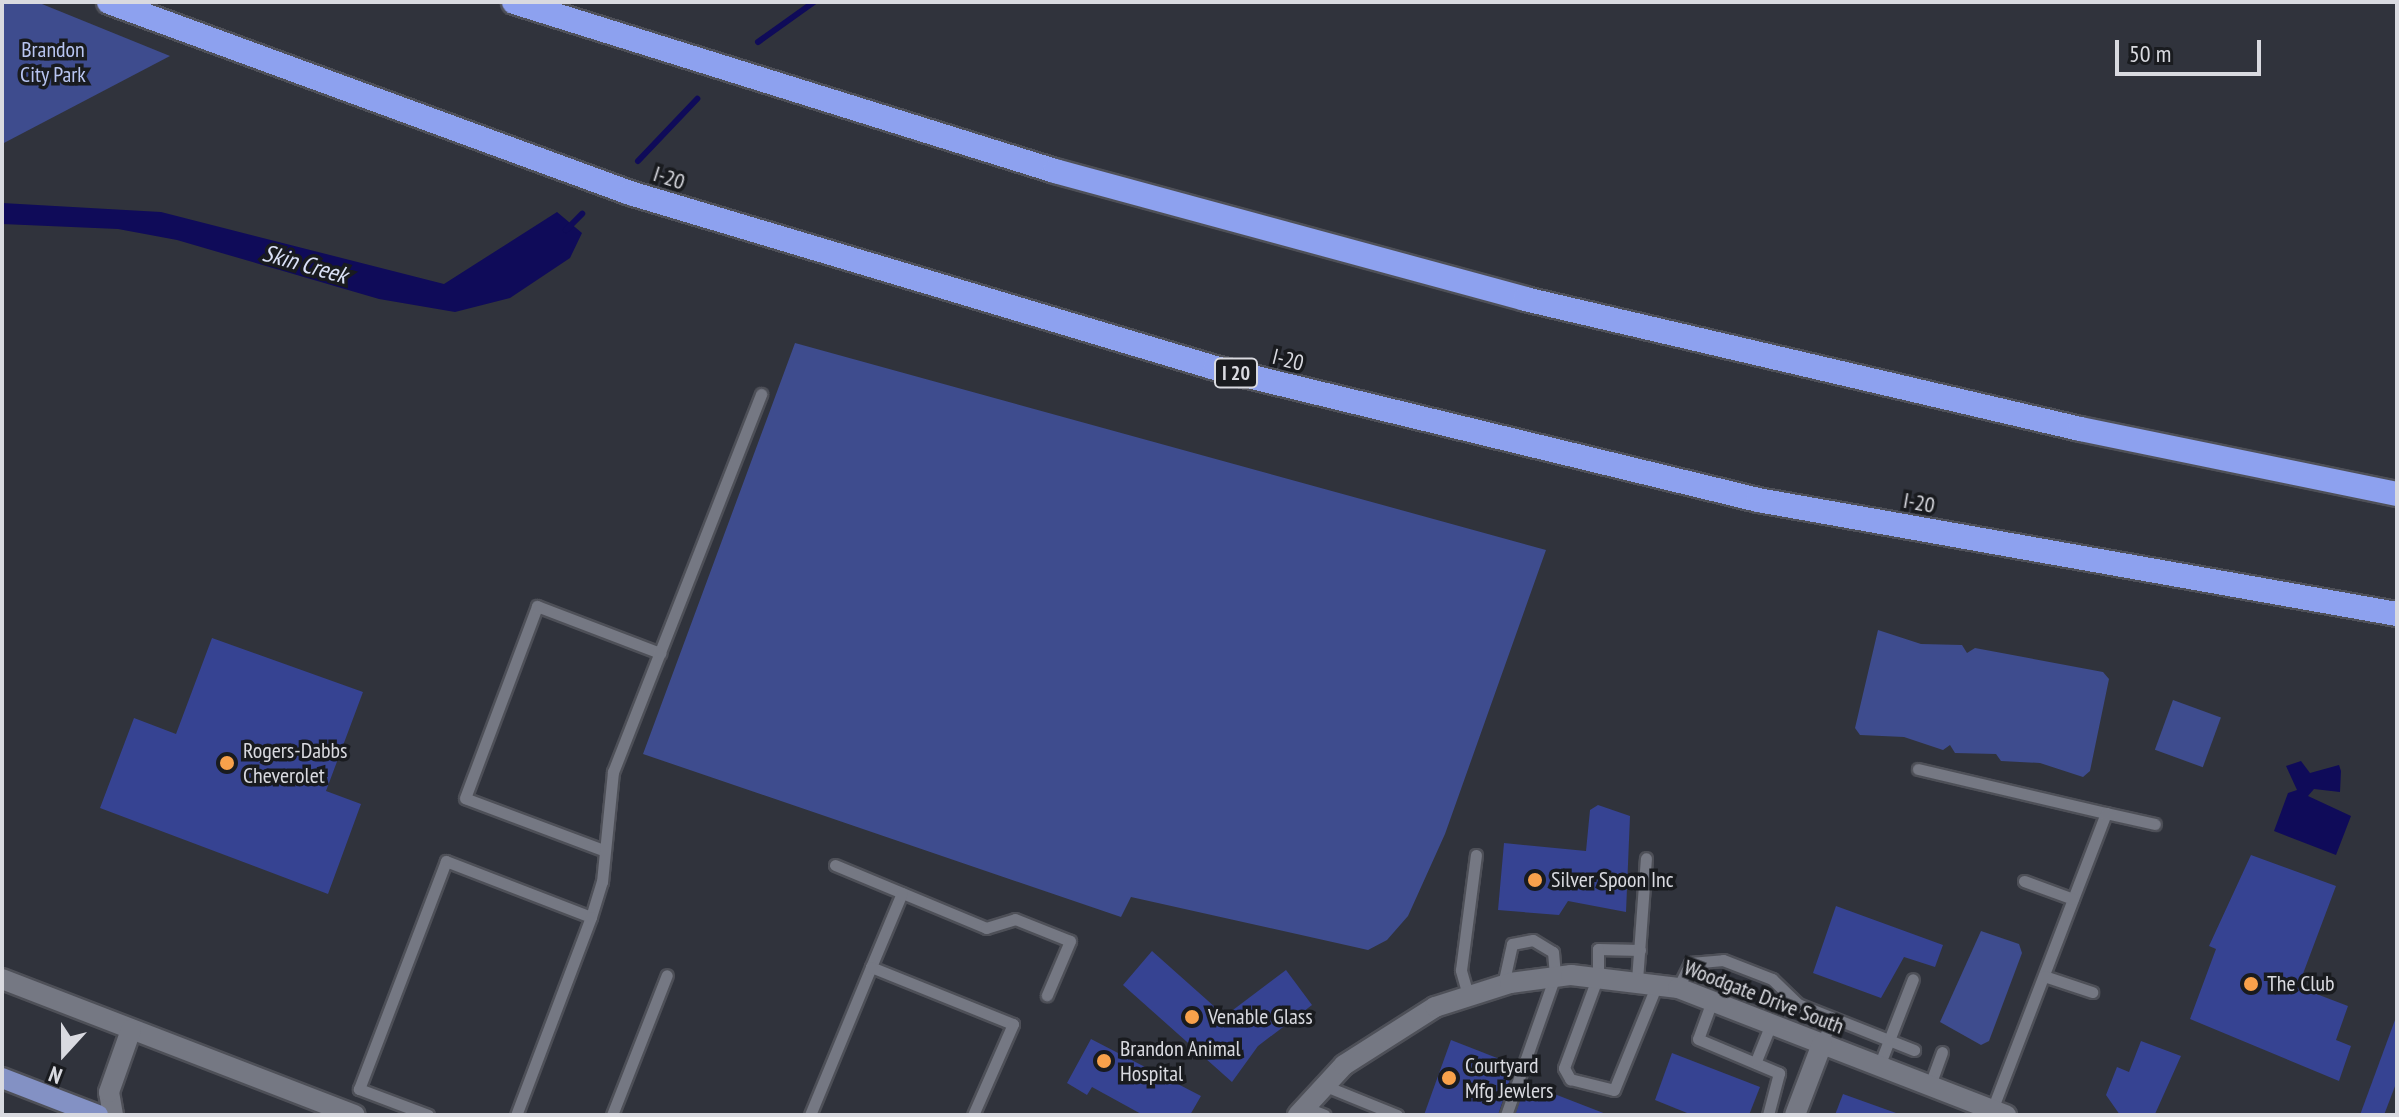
<!DOCTYPE html>
<html>
<head>
<meta charset="utf-8">
<style>
  body { margin:0 }
  #map { position:relative; width:2399px; height:1117px; overflow:hidden; background:#30333c; font-family:"PT Sans Narrow",sans-serif }
  div>[style] { position:absolute }
  [style*='--x'] { left:calc(var(--x)*1px); top:calc(var(--y)*1px); width:calc(var(--w)*1px); rotate:calc(var(--a)*1deg) }
  .green>* { inset:0; background:#3e4c8e; transform-origin:0 0 }
  .water>* { inset:0; background:#0f0b59 }
  .stream>* { height:6px; margin:-3px; padding:0 3px; transform-origin:3px; border-radius:3px; background:#0f0b59 }
  .building>* { inset:0; background:#364392 }
  .roads { filter:drop-shadow(2px 0 #4e5058) drop-shadow(-2px 0 #4e5058) drop-shadow(0 2px #4e5058) drop-shadow(0 -2px #4e5058) }
  .lane>* { height:11px; margin:-5.5px; padding:0 5.5px; transform-origin:5.5px; border-radius:5.5px; background:#757883 }
  .street>* { height:20px; margin:-10px; padding:0 10px; transform-origin:10px; border-radius:10px; background:#757883 }
  .primary>* { height:20px; margin:-10px; padding:0 10px; transform-origin:10px; border-radius:10px; background:#8391c4 }
  .highway>* { height:24px; margin:-12px; padding:0 12px; transform-origin:12px; border-radius:12px; background:#8da1ef }
  .dots>* { width:22px; height:22px; translate:-50% -50%; box-sizing:border-box; border:4px solid #191b1f; border-radius:50% }
  span { translate:-50% -50%; white-space:nowrap; text-align:center; line-height:1.15; -webkit-text-stroke:7px #191b1f; paint-order:stroke }
  .shield-label span { padding:2px 6px; background:#191b1f; border:2px solid; border-radius:6px; -webkit-text-stroke-width:0 }
  .shield-label { font-size:20px; color:#d9dae0; font-weight:700 }
  .park-label { font-size:22px; color:#b8c5f1 }
  .street-label { font-size:22px; color:#d9dae0 }
  .poi-label { font-size:22px; color:#d9dae0 }
  .left { translate:0 -50%; text-align:left }
  .water-label { font-size:24px; color:#dae1f7; font-style:italic }
  .frame { position:absolute; inset:0; border:4px solid #d9dae0; pointer-events:none }
  .north { position:absolute; left:24px; top:1013px; width:80px; height:80px; -webkit-text-stroke:6px #191b1f; paint-order:stroke; rotate:201deg; font-size:22px; font-weight:700; line-height:32px; text-align:center; color:#d9dae0 }
  .north::after { content:''; display:block; margin:auto; width:28px; height:36px; background:#d9dae0; clip-path:polygon(50% 0,100% 100%,50% 72%,0 100%) }
  .scale { position:absolute; left:2115px; top:40px; width:146px; height:36px; box-sizing:border-box; border:4px solid #d9dae0; border-top:0; padding-left:10px; font-size:24px; line-height:28px; white-space:nowrap; color:#d9dae0; -webkit-text-stroke:6px #191b1f; paint-order:stroke }
</style>
</head>
<body>
<div id="map">
  <div class="green">
    <i style="clip-path:polygon(2px 2px,37px 2px,170px 56px,2px 144px)"></i>
    <i style="clip-path:polygon(795px 343px,1546px 550px,1445px 834px,1408px 916px,1387px 940px,1368px 950px,1131px 897px,1121px 917px,643px 754px)"></i>
    <i style="clip-path:polygon(1878px 630px,1921px 644px,1962px 645px,1967px 653px,1975px 648px,2103px 672px,2109px 679px,2090px 771px,2083px 777px,2040px 763px,2001px 761px,1996px 754px,1955px 753px,1950px 745px,1943px 750px,1904px 737px,1860px 735px,1855px 728px)"></i>
    <i style="left:2173px;top:700px;width:51px;height:53px;rotate:20deg"></i>
    <i style="clip-path:polygon(1981px 931px,2019px 944px,2022px 953px,1989px 1041px,1981px 1045px,1940px 1022px)"></i>
  </div>
  <div class="water">
    <i style="clip-path:polygon(2px 203px,161px 212px,444px 284px,557px 212px,582px 233px,570px 258px,510px 298px,455px 312px,379px 299px,177px 240px,118px 229px,2px 224px)"></i>
    <i style="clip-path:polygon(2301px 761px,2310px 773px,2339px 765px,2341px 771px,2340px 792px,2314px 789px,2308px 796px,2351px 816px,2336px 855px,2274px 831px,2288px 793px,2297px 790px,2286px 766px)"></i>
  </div>
  <div class="stream">
    <i style="--x:758;--y:42;--w:69;--a:-35.5"></i>
    <i style="--x:638;--y:161;--w:86;--a:-46.4"></i>
    <i style="--x:566;--y:230;--w:23;--a:-45"></i>
  </div>
  <div class="building">
    <i style="clip-path:polygon(212px 638px,363px 692px,326px 791px,361px 804px,328px 894px,100px 808px,134px 718px,176px 734px)"></i>
    <i style="clip-path:polygon(1598px 805px,1630px 816px,1626px 912px,1568px 901px,1559px 915px,1498px 910px,1504px 843px,1586px 851px,1590px 810px)"></i>
    <i style="clip-path:polygon(2251px 855px,2336px 886px,2298px 987px,2348px 1006px,2336px 1040px,2351px 1046px,2339px 1081px,2190px 1019px,2216px 949px,2209px 946px)"></i>
    <i style="clip-path:polygon(1836px 906px,1943px 945px,1935px 967px,1904px 957px,1881px 998px,1813px 973px)"></i>
    <i style="clip-path:polygon(1152px 951px,1225px 1016px,1286px 970px,1312px 1005px,1258px 1046px,1232px 1082px,1123px 985px)"></i>
    <i style="clip-path:polygon(2395px 1020px,2397px 1081px,2384px 1115px,2360px 1115px)"></i>
    <i style="clip-path:polygon(1091px 1039px,1201px 1096px,1190px 1115px,1143px 1115px,1092px 1087px,1087px 1095px,1067px 1083px)"></i>
    <i style="clip-path:polygon(1451px 1040px,1515px 1065px,1498px 1115px,1424px 1115px)"></i>
    <i style="clip-path:polygon(2141px 1041px,2181px 1056px,2155px 1114px,2120px 1115px,2106px 1095px,2117px 1067px,2129px 1072px)"></i>
    <i style="clip-path:polygon(1672px 1053px,1760px 1087px,1749px 1115px,1692px 1115px,1655px 1100px)"></i>
    <i style="clip-path:polygon(1526px 1083px,1606px 1114px,1606px 1115px,1515px 1115px)"></i>
    <i style="clip-path:polygon(1843px 1094px,1896px 1113px,1896px 1115px,1835px 1115px)"></i>
  </div>
  <div class="roads">
    <div class="lane">
      <i style="--x:1918;--y:769;--w:193;--a:13.2"></i>
      <i style="--x:2106;--y:813;--w:318;--a:111"></i>
      <i style="--x:2106;--y:813;--w:50;--a:12.7"></i>
      <i style="--x:603;--y:850;--w:147;--a:-159.4"></i>
      <i style="--x:465;--y:798;--w:205;--a:-69.4"></i>
      <i style="--x:537;--y:606;--w:132;--a:20.9"></i>
      <i style="--x:835;--y:865;--w:164;--a:22.6"></i>
      <i style="--x:986;--y:928;--w:30;--a:-17"></i>
      <i style="--x:1015;--y:919;--w:59;--a:21.8"></i>
      <i style="--x:1070;--y:941;--w:59;--a:113.1"></i>
      <i style="--x:2024;--y:881;--w:52;--a:20.2"></i>
      <i style="--x:591;--y:917;--w:37;--a:-73"></i>
      <i style="--x:602;--y:882;--w:111;--a:-84.3"></i>
      <i style="--x:613;--y:772;--w:406;--a:-68.6"></i>
      <i style="--x:1640;--y:950;--w:42;--a:-178.6"></i>
      <i style="--x:1598;--y:949;--w:27;--a:90"></i>
      <i style="--x:1598;--y:976;--w:98;--a:110.3"></i>
      <i style="--x:1564;--y:1068;--w:13;--a:61"></i>
      <i style="--x:1570;--y:1079;--w:45;--a:14"></i>
      <i style="--x:1614;--y:1090;--w:114;--a:-67.9"></i>
      <i style="--x:871;--y:967;--w:80;--a:-67.3"></i>
      <i style="--x:2044;--y:976;--w:51;--a:18.4"></i>
      <i style="--x:1637;--y:980;--w:122;--a:-85.8"></i>
      <i style="--x:1503;--y:985;--w:42;--a:-77.6"></i>
      <i style="--x:1512;--y:944;--w:21;--a:-11"></i>
      <i style="--x:1533;--y:940;--w:23;--a:31"></i>
      <i style="--x:1553;--y:952;--w:24;--a:85"></i>
      <i style="--x:1555;--y:976;--w:147;--a:109.4"></i>
      <i style="--x:1678;--y:988;--w:28;--a:-64"></i>
      <i style="--x:1690;--y:963;--w:33;--a:-5"></i>
      <i style="--x:1723;--y:960;--w:53;--a:21.2"></i>
      <i style="--x:1772;--y:979;--w:36;--a:44"></i>
      <i style="--x:1798;--y:1004;--w:125;--a:21.6"></i>
      <i style="--x:1468;--y:995;--w:26;--a:-106"></i>
      <i style="--x:1461;--y:970;--w:116;--a:-82.6"></i>
      <i style="--x:1712;--y:1001;--w:40;--a:110.2"></i>
      <i style="--x:1698;--y:1039;--w:88;--a:22.8"></i>
      <i style="--x:1779;--y:1073;--w:43;--a:104.7"></i>
      <i style="--x:1822;--y:1044;--w:28;--a:-69"></i>
      <i style="--x:1756;--y:1061;--w:40;--a:-68"></i>
      <i style="--x:1879;--y:1066;--w:93;--a:-68.7"></i>
      <i style="--x:1323;--y:1085;--w:80;--a:22.1"></i>
      <i style="--x:1930;--y:1085;--w:35;--a:-70"></i>
      <i style="--x:1304;--y:1107;--w:22;--a:21"></i>
      <i style="--x:428;--y:1115;--w:74;--a:-159.4"></i>
      <i style="--x:359;--y:1089;--w:244;--a:-69.1"></i>
      <i style="--x:446;--y:861;--w:155;--a:21.1"></i>
      <i style="--x:591;--y:917;--w:212;--a:110.7"></i>
      <i style="--x:612;--y:1115;--w:150;--a:-68.6"></i>
      <i style="--x:810;--y:1115;--w:160;--a:-67.6"></i>
      <i style="--x:871;--y:967;--w:153;--a:21.9"></i>
      <i style="--x:1013;--y:1024;--w:99;--a:113.7"></i>
    </div>
    <div class="street">
      <i style="--x:2;--y:979;--w:378;--a:21.1"></i>
      <i style="--x:113;--y:1115;--w:23;--a:-100"></i>
      <i style="--x:109;--y:1092;--w:66;--a:-70.5"></i>
      <i style="--x:1298;--y:1115;--w:68;--a:-47.4"></i>
      <i style="--x:1344;--y:1065;--w:108;--a:-32.5"></i>
      <i style="--x:1435;--y:1007;--w:79;--a:-17.7"></i>
      <i style="--x:1510;--y:983;--w:62;--a:-7.5"></i>
      <i style="--x:1571;--y:975;--w:108;--a:6.9"></i>
      <i style="--x:1678;--y:988;--w:352;--a:21.2"></i>
      <i style="--x:1795;--y:1115;--w:76;--a:-69.2"></i>
    </div>
    <div class="primary">
      <i style="--x:2;--y:1078;--w:103;--a:21.1"></i>
    </div>
    <div class="highway">
      <i style="--x:109;--y:2;--w:555;--a:20.13"></i>
      <i style="--x:630;--y:193;--w:611;--a:16.65"></i>
      <i style="--x:1215;--y:368;--w:559;--a:13.66"></i>
      <i style="--x:1758;--y:500;--w:649;--a:10.12"></i>
      <i style="--x:514;--y:2;--w:567;--a:17.35"></i>
      <i style="--x:1055;--y:171;--w:487;--a:15.2"></i>
      <i style="--x:1525;--y:299;--w:570;--a:13.18"></i>
      <i style="--x:2080;--y:429;--w:324;--a:11.6"></i>
    </div>
  </div>
  <div class="dots">
    <i style="left:227px;top:763px;background:#f8a14b"></i>
    <i style="left:1535px;top:880px;background:#f8a14b"></i>
    <i style="left:2251px;top:984px;background:#f8a14b"></i>
    <i style="left:1192px;top:1017px;background:#f8a14b"></i>
    <i style="left:1104px;top:1061px;background:#f8a14b"></i>
    <i style="left:1449px;top:1078px;background:#f8a14b"></i>
  </div>
  <div class="shield-label">
    <span style="left:1236px;top:373px">I 20</span>
  </div>
  <div class="park-label">
    <span style="left:53px;top:62px">Brandon<br>City Park</span>
  </div>
  <div class="street-label">
    <span style="left:669px;top:178px;rotate:18deg">I-20</span>
    <span style="left:1288px;top:360px;rotate:14deg">I-20</span>
    <span style="left:1919px;top:503px;rotate:10deg">I-20</span>
    <span style="left:1764px;top:997px;rotate:21deg">Woodgate Drive South</span>
  </div>
  <div class="poi-label">
    <span class="left" style="left:243px;top:763px">Rogers-Dabbs<br>Cheverolet</span>
    <span class="left" style="left:1551px;top:880px">Silver Spoon Inc</span>
    <span class="left" style="left:2267px;top:984px">The Club</span>
    <span class="left" style="left:1208px;top:1017px">Venable Glass</span>
    <span class="left" style="left:1120px;top:1061px">Brandon Animal<br>Hospital</span>
    <span class="left" style="left:1465px;top:1078px">Courtyard<br>Mfg Jewlers</span>
  </div>
  <div class="water-label">
    <span style="left:305px;top:264px;rotate:16deg">Skin Creek</span>
  </div>
  <div class="frame"></div>
  <div class="north">N</div>
  <div class="scale">50 m</div>
</div>
</body>
</html>
